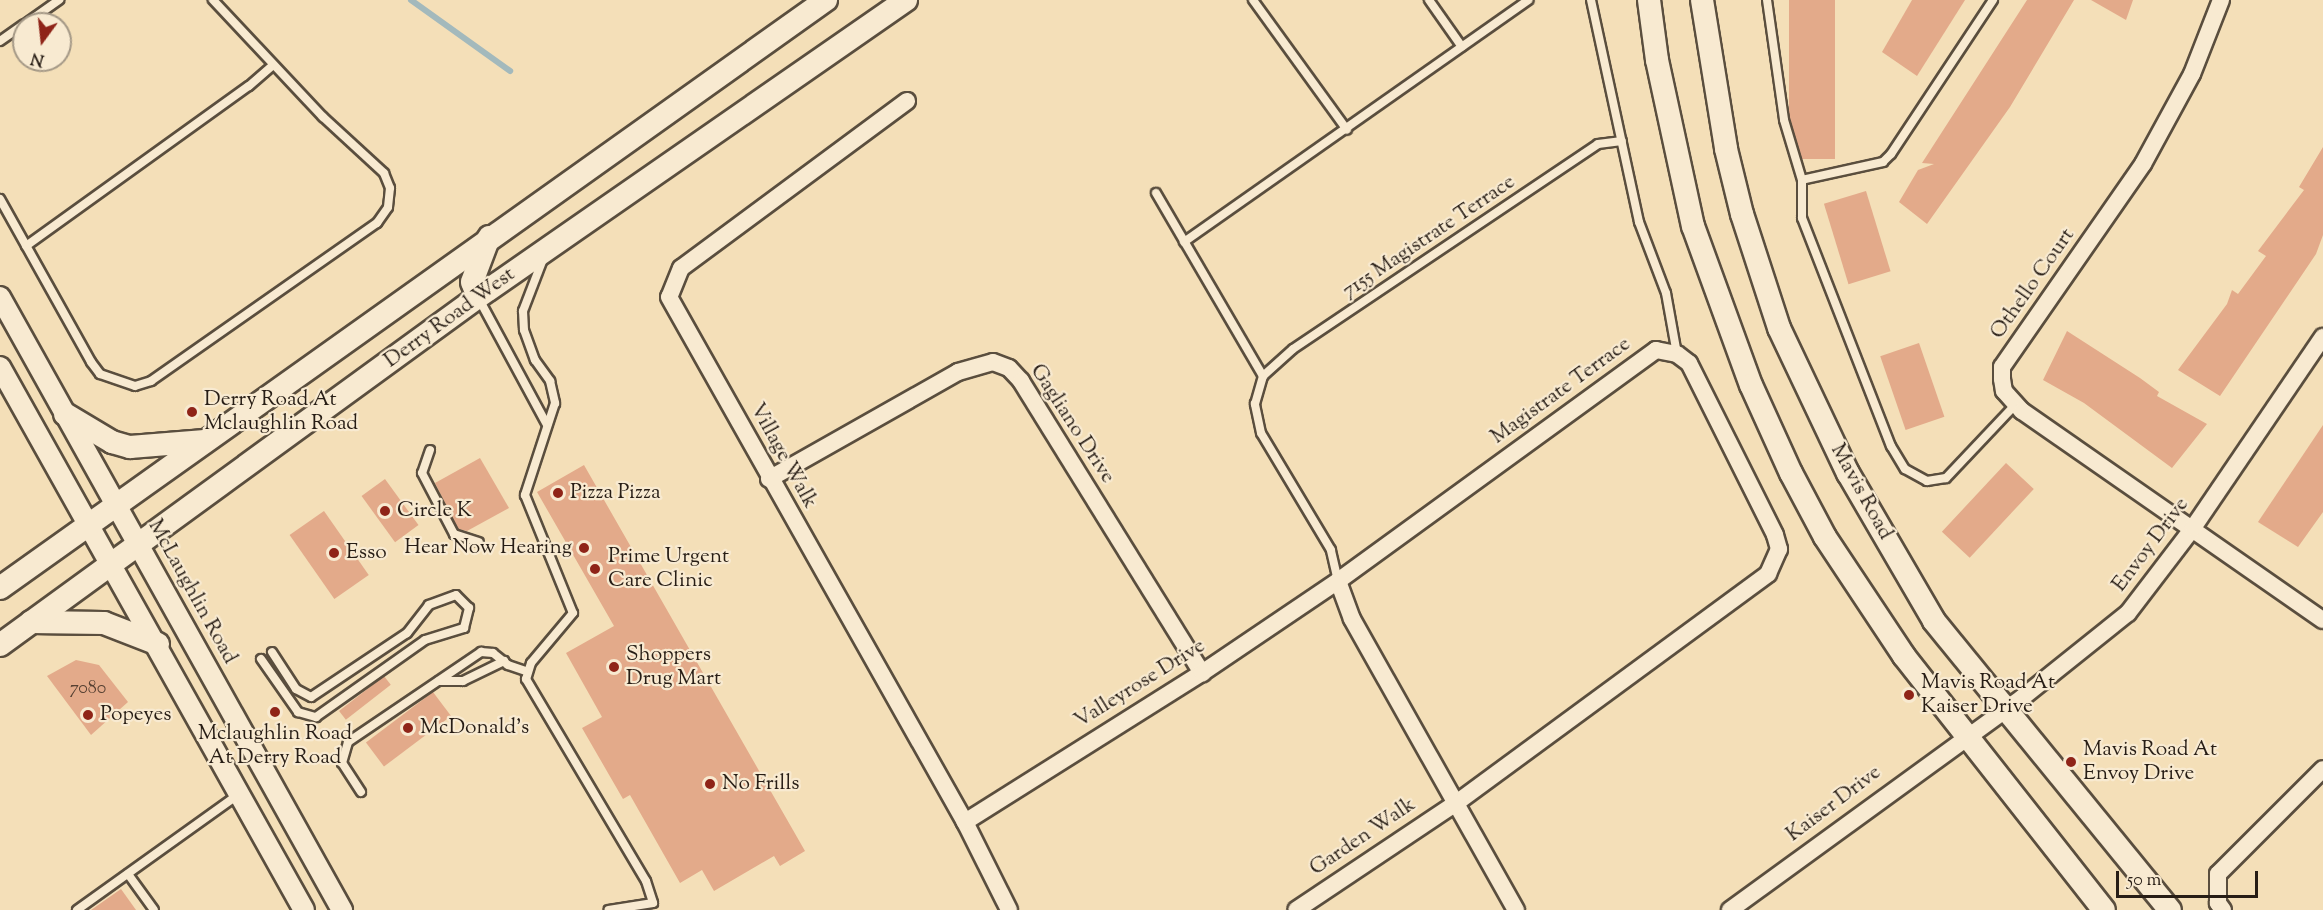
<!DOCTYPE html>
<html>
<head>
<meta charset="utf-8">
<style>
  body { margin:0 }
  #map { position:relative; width:2323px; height:910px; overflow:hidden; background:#f4dfb8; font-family:"Sorts Mill Goudy",serif }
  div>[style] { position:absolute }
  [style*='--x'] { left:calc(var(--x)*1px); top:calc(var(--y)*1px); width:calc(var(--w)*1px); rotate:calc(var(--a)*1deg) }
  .stream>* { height:6px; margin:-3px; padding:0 3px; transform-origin:3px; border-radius:3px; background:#a3b9bc }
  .building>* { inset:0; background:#e3aa8a; transform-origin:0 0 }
  .roads { filter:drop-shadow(2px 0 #5a4e3e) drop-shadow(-2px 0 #5a4e3e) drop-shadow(0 2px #5a4e3e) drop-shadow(0 -2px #5a4e3e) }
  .service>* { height:8px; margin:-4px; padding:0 4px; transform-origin:4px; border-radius:4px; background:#f8ead1 }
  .minor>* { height:16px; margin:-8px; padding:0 8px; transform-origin:8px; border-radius:8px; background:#f8ead1 }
  .tertiary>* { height:20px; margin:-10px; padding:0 10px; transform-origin:10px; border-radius:10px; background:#f8ead1 }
  .secondary>* { height:22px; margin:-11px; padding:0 11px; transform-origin:11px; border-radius:11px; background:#f8ead1 }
  .dots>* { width:16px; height:16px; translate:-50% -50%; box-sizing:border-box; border:3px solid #f8ead1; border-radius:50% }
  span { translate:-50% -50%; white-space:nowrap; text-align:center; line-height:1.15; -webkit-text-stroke:4.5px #f8ead1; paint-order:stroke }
  .number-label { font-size:18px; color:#564032 }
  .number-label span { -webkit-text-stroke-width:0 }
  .street-label { font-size:21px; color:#271d15 }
  .poi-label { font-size:21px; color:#271d15 }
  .left { translate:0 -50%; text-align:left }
  .right { translate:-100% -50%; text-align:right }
  .north { position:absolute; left:12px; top:12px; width:60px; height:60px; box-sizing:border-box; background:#f8ead1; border:2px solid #a49886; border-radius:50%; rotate:195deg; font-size:16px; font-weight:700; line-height:24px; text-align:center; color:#271d15 }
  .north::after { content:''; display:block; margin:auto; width:21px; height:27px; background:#8f2418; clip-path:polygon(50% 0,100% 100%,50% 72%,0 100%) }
  .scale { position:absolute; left:2116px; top:871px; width:142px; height:27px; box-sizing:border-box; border:3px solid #271d15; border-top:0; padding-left:8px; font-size:18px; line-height:21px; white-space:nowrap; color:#271d15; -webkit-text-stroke:4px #f8ead1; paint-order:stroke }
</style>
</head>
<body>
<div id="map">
  <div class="stream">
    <i style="--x:411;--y:0;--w:122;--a:35.6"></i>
  </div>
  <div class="building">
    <i style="left:1789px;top:0;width:46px;height:159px"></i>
    <i style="clip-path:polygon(1912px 0,1965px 0,1917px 76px,1882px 52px)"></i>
    <i style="clip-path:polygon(2027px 0,2074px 0,2010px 107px,1927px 224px,1899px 202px,1918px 170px,1934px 164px,1922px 163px)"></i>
    <i style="clip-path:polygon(2091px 0,2133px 0,2126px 20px)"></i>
    <i style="clip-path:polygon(2323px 147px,2323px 235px,2316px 254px,2220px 396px,2178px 370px,2227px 304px,2232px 290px,2238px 294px,2266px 256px,2258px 251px,2304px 190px,2299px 187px)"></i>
    <i style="left:1866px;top:191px;width:84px;height:44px;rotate:73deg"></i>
    <i style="clip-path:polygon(2067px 331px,2140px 378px,2159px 392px,2157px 396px,2207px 424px,2172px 468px,2084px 403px,2043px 380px)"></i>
    <i style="left:1919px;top:343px;width:78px;height:41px;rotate:71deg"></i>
    <i style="clip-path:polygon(2323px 425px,2323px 512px,2298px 547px,2258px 522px)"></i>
    <i style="clip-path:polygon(480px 458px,509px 508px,467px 531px,458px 529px,435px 483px)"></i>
    <i style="left:2006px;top:463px;width:38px;height:94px;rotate:43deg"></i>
    <i style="clip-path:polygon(584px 465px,805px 851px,780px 866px,774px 856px,714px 891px,702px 870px,680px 883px,630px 795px,623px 799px,582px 728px,602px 717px,566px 653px,614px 626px,537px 492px)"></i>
    <i style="left:385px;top:479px;width:57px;height:29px;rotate:54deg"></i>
    <i style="left:324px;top:511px;width:78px;height:42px;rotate:55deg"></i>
    <i style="clip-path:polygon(76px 660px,99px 665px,128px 702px,91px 735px,47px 676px)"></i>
    <i style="left:384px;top:676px;width:11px;height:57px;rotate:52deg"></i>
    <i style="left:433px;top:692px;width:30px;height:84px;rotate:53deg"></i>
    <i style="clip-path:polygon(121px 889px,136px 910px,91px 910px)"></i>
  </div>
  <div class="roads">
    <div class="service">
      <i style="--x:1253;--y:0;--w:160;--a:54.1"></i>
      <i style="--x:1429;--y:0;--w:57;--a:54.9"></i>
      <i style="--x:1591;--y:0;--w:227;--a:77.8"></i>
      <i style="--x:1639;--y:222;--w:76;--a:69.2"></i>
      <i style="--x:1666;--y:293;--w:62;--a:79.8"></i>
      <i style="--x:1767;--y:0;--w:121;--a:81.9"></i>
      <i style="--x:1784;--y:120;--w:63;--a:73.3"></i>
      <i style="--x:1993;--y:0;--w:185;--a:123.5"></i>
      <i style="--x:1891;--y:154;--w:11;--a:135"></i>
      <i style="--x:1883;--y:162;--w:83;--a:167.5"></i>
      <i style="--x:1802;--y:180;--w:38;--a:90"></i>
      <i style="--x:1802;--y:218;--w:245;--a:68.7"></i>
      <i style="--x:1891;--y:446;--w:27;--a:59"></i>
      <i style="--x:1905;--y:469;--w:25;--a:29"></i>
      <i style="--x:1927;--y:481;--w:19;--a:-9"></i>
      <i style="--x:1946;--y:478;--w:102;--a:-46.6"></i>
      <i style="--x:25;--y:24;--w:42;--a:-35.2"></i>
      <i style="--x:0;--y:41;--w:29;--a:-35"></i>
      <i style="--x:1156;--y:193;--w:212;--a:59.7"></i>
      <i style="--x:0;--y:199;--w:187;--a:60.8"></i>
      <i style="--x:91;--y:362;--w:15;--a:53"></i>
      <i style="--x:100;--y:374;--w:37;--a:19"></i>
      <i style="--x:135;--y:386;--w:17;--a:-17"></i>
      <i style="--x:151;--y:381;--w:276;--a:-35"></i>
      <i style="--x:377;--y:223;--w:19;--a:-55"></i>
      <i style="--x:388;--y:207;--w:19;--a:-84"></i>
      <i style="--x:390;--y:188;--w:16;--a:-112"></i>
      <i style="--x:384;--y:173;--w:83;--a:-137.4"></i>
      <i style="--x:323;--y:117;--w:161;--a:-133.2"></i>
      <i style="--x:1184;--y:242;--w:421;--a:-35.1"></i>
      <i style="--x:26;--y:246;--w:274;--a:-35.7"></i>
      <i style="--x:249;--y:86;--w:32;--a:-41"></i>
      <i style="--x:543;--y:259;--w:56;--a:111"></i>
      <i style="--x:523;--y:311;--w:19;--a:87"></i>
      <i style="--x:524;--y:330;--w:32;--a:70"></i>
      <i style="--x:535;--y:360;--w:26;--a:54"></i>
      <i style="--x:550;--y:381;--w:23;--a:77"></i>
      <i style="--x:555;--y:403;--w:97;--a:108.1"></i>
      <i style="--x:525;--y:495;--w:127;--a:67.9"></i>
      <i style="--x:573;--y:613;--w:65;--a:130"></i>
      <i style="--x:531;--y:663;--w:17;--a:107"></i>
      <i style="--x:526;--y:679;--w:235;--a:59.3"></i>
      <i style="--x:646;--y:881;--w:23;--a:72"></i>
      <i style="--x:653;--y:903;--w:45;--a:171"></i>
      <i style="--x:479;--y:299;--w:143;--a:61.6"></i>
      <i style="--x:430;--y:450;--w:24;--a:109"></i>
      <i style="--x:422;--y:473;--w:69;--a:62.3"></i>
      <i style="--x:454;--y:534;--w:26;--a:18"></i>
      <i style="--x:1338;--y:581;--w:32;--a:-103"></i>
      <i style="--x:1331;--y:550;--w:136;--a:-120.9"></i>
      <i style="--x:1261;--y:433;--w:30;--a:-102"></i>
      <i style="--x:1255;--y:404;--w:29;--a:-74"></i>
      <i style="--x:1263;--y:376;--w:40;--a:-42"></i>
      <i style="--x:1293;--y:349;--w:367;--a:-33.9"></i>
      <i style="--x:1598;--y:144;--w:24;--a:-7"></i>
      <i style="--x:261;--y:659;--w:65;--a:55.1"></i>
      <i style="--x:298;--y:712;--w:19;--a:16"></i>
      <i style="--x:316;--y:717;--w:133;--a:-35.2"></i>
      <i style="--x:425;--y:640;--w:41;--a:-17.1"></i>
      <i style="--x:464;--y:628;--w:21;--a:-76"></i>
      <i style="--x:469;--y:608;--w:18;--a:-135"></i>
      <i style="--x:456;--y:595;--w:29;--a:160"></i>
      <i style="--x:429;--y:605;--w:36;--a:128"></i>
      <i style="--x:407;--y:633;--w:115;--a:146.3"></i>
      <i style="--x:311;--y:697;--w:17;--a:-152"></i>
      <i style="--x:296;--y:689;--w:44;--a:-123"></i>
      <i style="--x:439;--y:681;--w:24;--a:0"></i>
      <i style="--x:463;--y:681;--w:46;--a:-26"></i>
      <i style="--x:361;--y:792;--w:35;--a:-123"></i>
      <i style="--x:342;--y:763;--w:22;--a:-74"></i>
      <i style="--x:348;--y:742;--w:161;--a:-34.1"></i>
      <i style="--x:481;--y:652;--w:12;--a:5"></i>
      <i style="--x:493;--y:653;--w:19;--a:39"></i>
      <i style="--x:508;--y:665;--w:21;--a:19"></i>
      <i style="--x:128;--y:874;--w:44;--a:54.2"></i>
      <i style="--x:77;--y:910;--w:199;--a:-35.6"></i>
    </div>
    <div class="minor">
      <i style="--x:2221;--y:0;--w:79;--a:111.4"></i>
      <i style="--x:2192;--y:74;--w:102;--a:118.6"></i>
      <i style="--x:2143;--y:164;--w:247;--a:124.8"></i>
      <i style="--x:2002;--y:367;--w:12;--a:90"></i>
      <i style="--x:2002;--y:379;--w:12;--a:81"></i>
      <i style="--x:2004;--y:391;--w:27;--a:48"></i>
      <i style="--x:2022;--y:411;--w:366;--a:34.8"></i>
      <i style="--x:907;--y:101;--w:281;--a:143.5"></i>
      <i style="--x:681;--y:268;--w:31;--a:112"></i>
      <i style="--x:669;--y:297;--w:603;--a:60.59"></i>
      <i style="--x:965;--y:822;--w:98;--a:63.4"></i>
      <i style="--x:769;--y:479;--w:217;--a:-29.5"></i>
      <i style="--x:958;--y:372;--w:36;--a:-16"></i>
      <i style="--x:993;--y:362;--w:17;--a:21"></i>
      <i style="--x:1009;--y:368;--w:18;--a:47"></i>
      <i style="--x:1021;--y:381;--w:344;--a:58.2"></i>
      <i style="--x:1338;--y:581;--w:40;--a:69.8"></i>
      <i style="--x:1352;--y:619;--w:334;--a:60.6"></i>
      <i style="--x:965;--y:822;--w:280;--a:-32.2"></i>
      <i style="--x:1202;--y:673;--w:164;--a:-34.1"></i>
      <i style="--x:1338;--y:581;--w:393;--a:-36"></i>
      <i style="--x:1656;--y:350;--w:21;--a:11"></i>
      <i style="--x:1677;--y:354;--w:15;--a:37"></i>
      <i style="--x:1689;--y:363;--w:192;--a:63.4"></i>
      <i style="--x:1775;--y:535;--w:15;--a:74"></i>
      <i style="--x:1779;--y:549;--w:27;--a:114"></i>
      <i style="--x:1768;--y:574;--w:387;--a:143.7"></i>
      <i style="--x:1456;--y:803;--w:192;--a:146.2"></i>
      <i style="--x:1730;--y:910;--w:362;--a:-36"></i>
      <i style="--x:2023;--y:697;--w:134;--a:-38.7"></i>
      <i style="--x:2128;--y:613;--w:107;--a:-52.6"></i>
      <i style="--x:2193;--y:528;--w:231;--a:-55.8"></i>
      <i style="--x:2223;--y:910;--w:9;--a:-126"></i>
      <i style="--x:2218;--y:903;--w:29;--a:-90"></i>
      <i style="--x:2218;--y:874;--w:148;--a:-45"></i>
    </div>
    <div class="tertiary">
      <i style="--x:0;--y:297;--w:702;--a:60.84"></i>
      <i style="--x:0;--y:367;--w:622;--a:60.76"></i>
    </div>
    <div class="secondary">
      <i style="--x:1649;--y:0;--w:61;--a:82.4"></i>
      <i style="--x:1657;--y:60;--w:170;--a:77.8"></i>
      <i style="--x:1693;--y:226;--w:169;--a:70"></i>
      <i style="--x:1751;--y:385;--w:97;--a:65.6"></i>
      <i style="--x:1791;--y:473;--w:72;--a:62"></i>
      <i style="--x:1825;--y:537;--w:143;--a:56.4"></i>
      <i style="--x:1904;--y:656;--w:323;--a:51.8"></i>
      <i style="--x:1702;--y:0;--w:151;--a:80.8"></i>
      <i style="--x:1726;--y:149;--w:67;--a:76.2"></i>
      <i style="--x:1742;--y:214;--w:120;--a:72"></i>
      <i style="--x:1779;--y:328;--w:161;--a:64.6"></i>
      <i style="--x:1848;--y:473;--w:171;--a:59.8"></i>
      <i style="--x:1934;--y:621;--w:373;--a:50.8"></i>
      <i style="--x:478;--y:297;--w:16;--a:-112"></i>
      <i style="--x:472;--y:282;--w:48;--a:-69.3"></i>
      <i style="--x:65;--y:414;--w:55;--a:30.8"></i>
      <i style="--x:112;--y:442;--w:19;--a:16"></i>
      <i style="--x:130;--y:447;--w:75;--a:-4.6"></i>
      <i style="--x:0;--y:588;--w:1014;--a:-35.45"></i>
      <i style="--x:31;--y:622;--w:73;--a:0.8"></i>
      <i style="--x:104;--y:623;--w:58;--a:21.3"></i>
      <i style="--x:0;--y:645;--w:591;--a:-36.06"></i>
      <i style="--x:478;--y:297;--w:521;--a:-34.76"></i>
    </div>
  </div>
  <div class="dots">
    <i style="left:192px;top:412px;background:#8f2418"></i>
    <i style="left:558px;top:493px;background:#8f2418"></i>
    <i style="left:385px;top:511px;background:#8f2418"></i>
    <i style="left:584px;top:548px;background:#8f2418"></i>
    <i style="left:334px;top:553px;background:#8f2418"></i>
    <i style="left:595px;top:569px;background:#8f2418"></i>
    <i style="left:614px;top:667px;background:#8f2418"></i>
    <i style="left:1909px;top:695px;background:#8f2418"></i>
    <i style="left:275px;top:712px;background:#8f2418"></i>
    <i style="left:88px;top:715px;background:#8f2418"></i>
    <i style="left:408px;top:728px;background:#8f2418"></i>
    <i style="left:2071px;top:762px;background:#8f2418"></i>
    <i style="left:710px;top:784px;background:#8f2418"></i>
  </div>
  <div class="number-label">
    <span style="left:88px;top:689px">7080</span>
  </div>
  <div class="street-label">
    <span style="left:1429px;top:237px;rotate:-34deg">7155 Magistrate Terrace</span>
    <span style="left:2033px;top:284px;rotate:-55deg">Othello Court</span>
    <span style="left:450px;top:318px;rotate:-36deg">Derry Road West</span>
    <span style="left:1561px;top:391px;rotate:-36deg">Magistrate Terrace</span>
    <span style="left:1072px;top:424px;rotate:57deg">Gagliano Drive</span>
    <span style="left:783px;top:456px;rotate:61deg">Village Walk</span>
    <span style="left:1861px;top:492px;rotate:61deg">Mavis Road</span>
    <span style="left:2151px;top:545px;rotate:-53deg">Envoy Drive</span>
    <span style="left:192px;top:592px;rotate:61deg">McLaughlin Road</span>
    <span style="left:1140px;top:684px;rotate:-32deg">Valleyrose Drive</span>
    <span style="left:1834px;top:804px;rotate:-37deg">Kaiser Drive</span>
    <span style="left:1363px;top:837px;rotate:-34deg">Garden Walk</span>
  </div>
  <div class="poi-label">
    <span class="left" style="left:204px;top:412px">Derry Road At<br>Mclaughlin Road</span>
    <span class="left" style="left:570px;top:493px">Pizza Pizza</span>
    <span class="left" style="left:397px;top:511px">Circle K</span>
    <span class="right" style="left:572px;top:548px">Hear Now Hearing</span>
    <span class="left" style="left:346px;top:553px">Esso</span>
    <span class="left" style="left:608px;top:569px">Prime Urgent<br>Care Clinic</span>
    <span class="left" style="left:626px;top:667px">Shoppers<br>Drug Mart</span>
    <span class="left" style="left:1921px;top:695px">Mavis Road At<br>Kaiser Drive</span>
    <span class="left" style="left:100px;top:715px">Popeyes</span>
    <span class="left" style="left:420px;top:728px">McDonald's</span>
    <span style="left:275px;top:746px">Mclaughlin Road<br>At Derry Road</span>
    <span class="left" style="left:2083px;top:762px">Mavis Road At<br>Envoy Drive</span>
    <span class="left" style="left:722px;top:784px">No Frills</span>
  </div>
  <div class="north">N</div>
  <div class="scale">50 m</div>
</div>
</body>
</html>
